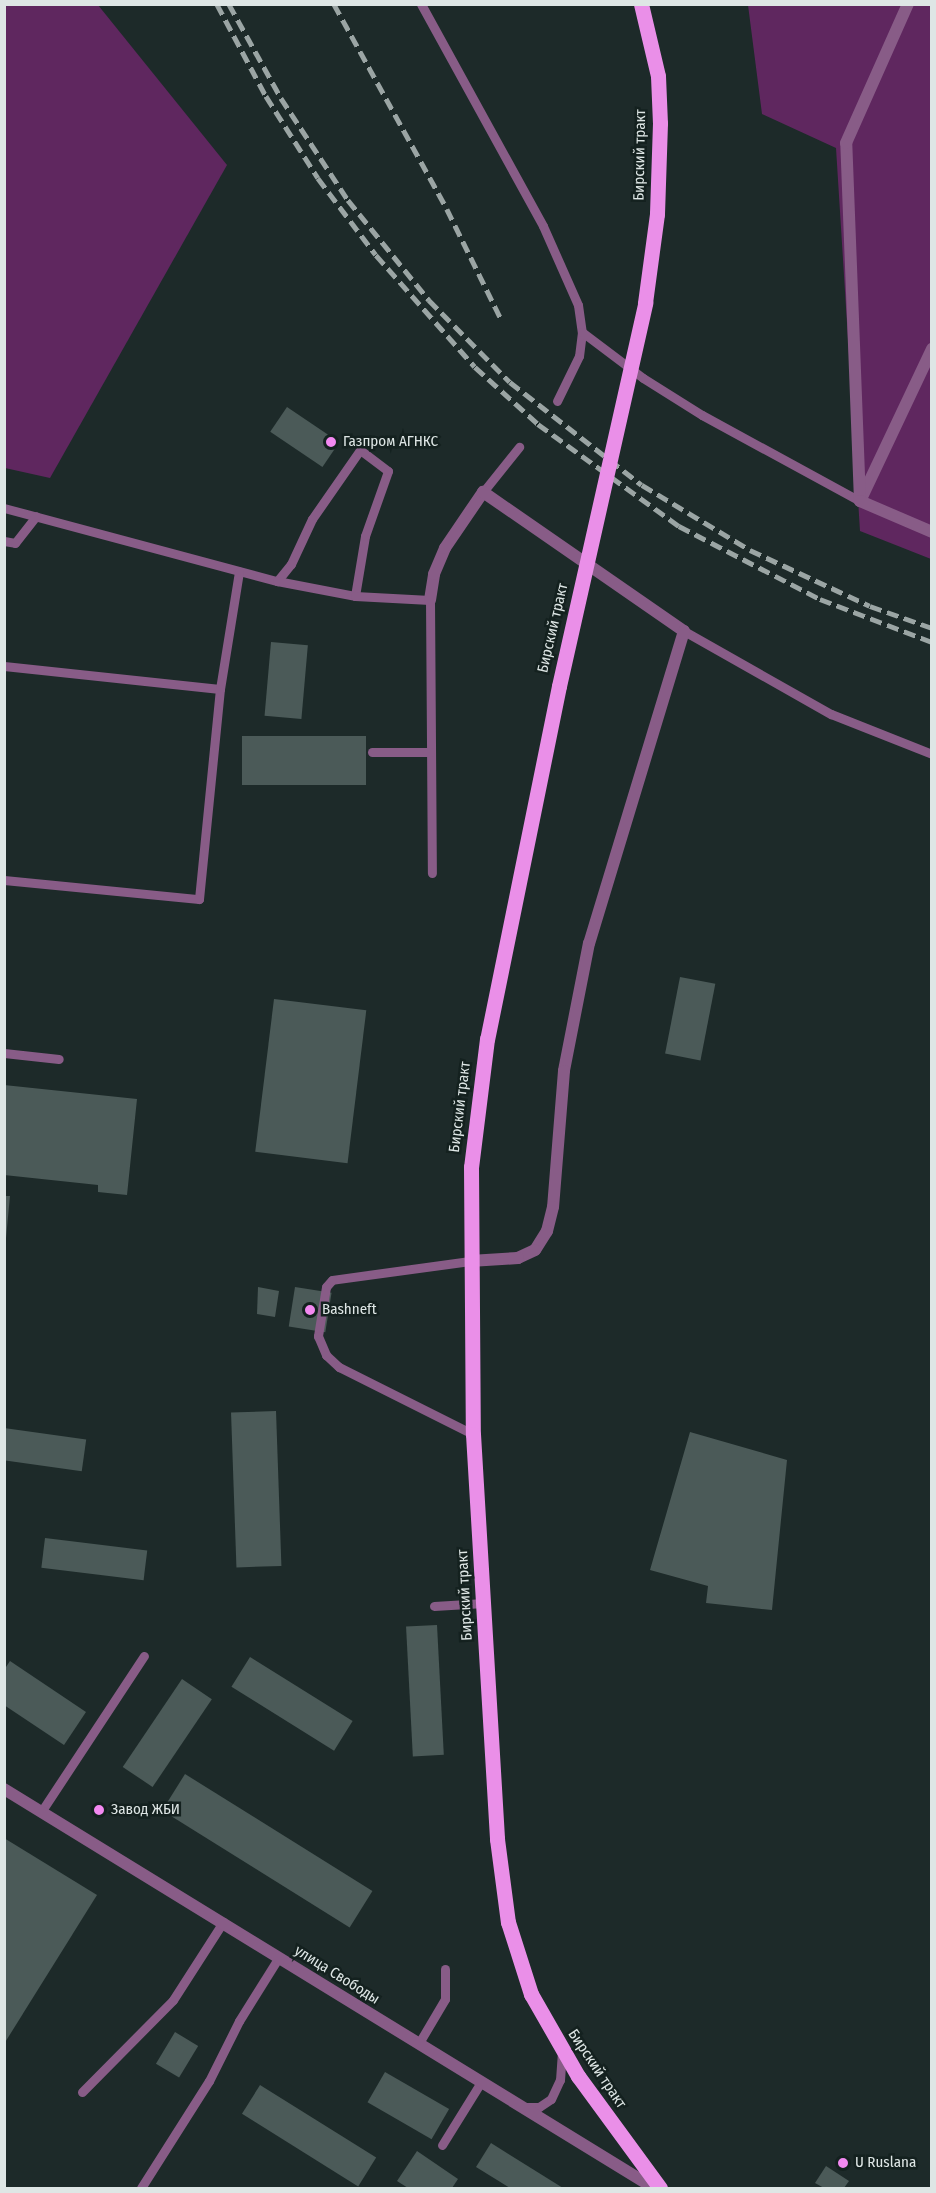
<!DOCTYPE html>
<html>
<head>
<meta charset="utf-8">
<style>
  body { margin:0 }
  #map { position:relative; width:936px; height:2193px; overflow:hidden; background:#1d2a29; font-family:"Fira Sans Condensed",sans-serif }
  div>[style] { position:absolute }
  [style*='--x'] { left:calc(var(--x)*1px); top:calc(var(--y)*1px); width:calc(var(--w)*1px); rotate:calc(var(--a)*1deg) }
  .green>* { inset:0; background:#5f275f }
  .building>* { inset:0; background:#4b5a58; transform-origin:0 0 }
  .service>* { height:9px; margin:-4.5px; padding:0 4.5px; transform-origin:4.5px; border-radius:4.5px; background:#885c87 }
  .minor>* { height:12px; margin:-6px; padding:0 6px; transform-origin:6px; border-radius:6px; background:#885c87 }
  .primary>* { height:15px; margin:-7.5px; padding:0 7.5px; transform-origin:7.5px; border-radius:7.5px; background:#ea8fe8 }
  .rail>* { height:4.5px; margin-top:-2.25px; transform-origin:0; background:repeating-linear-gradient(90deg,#9ba5a4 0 12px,transparent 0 18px) }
  .primary-bridge>* { height:15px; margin:-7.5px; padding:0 7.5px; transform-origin:7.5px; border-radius:7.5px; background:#ea8fe8 }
  .dots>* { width:16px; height:16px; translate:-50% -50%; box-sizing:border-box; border:3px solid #14211f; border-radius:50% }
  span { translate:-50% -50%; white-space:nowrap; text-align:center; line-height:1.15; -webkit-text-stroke:5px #14211f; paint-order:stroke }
  .street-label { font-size:15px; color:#dee6e5 }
  .poi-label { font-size:15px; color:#dee6e5 }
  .left { translate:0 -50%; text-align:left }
  .frame { position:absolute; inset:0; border:6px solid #dee6e5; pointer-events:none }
</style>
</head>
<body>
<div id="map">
  <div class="green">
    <i style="clip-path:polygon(5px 4px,98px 5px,227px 165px,50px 478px,5px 468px)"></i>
    <i style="clip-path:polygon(748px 5px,931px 5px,931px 559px,860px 531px,836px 148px,762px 114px)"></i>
  </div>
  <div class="building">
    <i style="left:287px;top:407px;width:63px;height:30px;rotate:34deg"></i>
    <i style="left:271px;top:642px;width:37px;height:74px;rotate:5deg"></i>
    <i style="left:242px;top:736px;width:124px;height:49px"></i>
    <i style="left:680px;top:977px;width:36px;height:78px;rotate:11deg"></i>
    <i style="left:274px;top:999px;width:93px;height:154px;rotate:7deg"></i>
    <i style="clip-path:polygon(4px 1085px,137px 1099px,127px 1195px,98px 1192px,98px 1185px,4px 1175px)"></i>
    <i style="clip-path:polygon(4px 1196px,10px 1196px,6px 1238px,4px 1238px)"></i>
    <i style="clip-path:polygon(258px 1287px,279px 1291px,275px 1317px,257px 1314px)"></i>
    <i style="left:295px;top:1287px;width:37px;height:40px;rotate:9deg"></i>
    <i style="left:276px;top:1411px;width:155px;height:45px;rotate:88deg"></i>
    <i style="left:4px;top:1428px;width:83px;height:32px;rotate:8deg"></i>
    <i style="clip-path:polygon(690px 1432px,787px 1460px,772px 1610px,706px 1603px,708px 1586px,650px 1570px)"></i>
    <i style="left:45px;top:1538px;width:103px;height:30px;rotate:7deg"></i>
    <i style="left:437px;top:1625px;width:130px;height:31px;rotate:87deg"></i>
    <i style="left:250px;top:1657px;width:121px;height:35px;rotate:32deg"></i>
    <i style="clip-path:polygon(10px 1661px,86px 1712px,64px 1745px,4px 1705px,4px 1670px)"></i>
    <i style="left:182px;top:1679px;width:36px;height:106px;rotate:34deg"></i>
    <i style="left:185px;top:1774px;width:221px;height:43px;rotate:32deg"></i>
    <i style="clip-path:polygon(4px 1838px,97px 1895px,4px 2044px)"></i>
    <i style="left:175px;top:2032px;width:27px;height:37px;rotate:31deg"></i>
    <i style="left:385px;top:2072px;width:74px;height:35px;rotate:30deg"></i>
    <i style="left:260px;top:2085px;width:137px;height:34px;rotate:32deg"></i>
    <i style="clip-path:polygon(491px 2143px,563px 2188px,510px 2188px,476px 2167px)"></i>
    <i style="clip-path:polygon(417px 2151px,458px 2179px,452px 2188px,408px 2188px,397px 2181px)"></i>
    <i style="clip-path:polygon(826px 2166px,849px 2181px,844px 2188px,824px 2188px,815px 2183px)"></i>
  </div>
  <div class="service">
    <i style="--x:421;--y:4;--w:253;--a:61.2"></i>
    <i style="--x:543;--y:226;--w:86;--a:66.1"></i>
    <i style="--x:578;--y:305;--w:27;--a:82"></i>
    <i style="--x:582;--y:332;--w:24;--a:97"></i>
    <i style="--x:579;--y:356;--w:50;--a:116.1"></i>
    <i style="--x:582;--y:332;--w:76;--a:37"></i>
    <i style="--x:643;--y:378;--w:70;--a:32.1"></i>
    <i style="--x:702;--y:415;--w:180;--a:28.6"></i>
    <i style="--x:483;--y:492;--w:58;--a:-51.3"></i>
    <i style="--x:4;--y:508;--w:283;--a:15"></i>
    <i style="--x:4;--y:541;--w:11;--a:10"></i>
    <i style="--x:15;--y:543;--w:34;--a:-52"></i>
    <i style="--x:355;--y:596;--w:61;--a:-80.5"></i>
    <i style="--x:365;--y:536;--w:69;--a:-70.5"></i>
    <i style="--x:388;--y:471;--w:35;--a:-143"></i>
    <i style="--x:360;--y:450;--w:84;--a:124.8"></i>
    <i style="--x:312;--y:519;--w:50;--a:115"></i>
    <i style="--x:291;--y:564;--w:22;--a:129"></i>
    <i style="--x:277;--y:581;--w:79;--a:10.9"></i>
    <i style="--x:355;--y:596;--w:75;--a:3.1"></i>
    <i style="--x:430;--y:600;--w:273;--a:89.6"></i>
    <i style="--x:684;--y:631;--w:169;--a:29.5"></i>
    <i style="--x:831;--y:714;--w:109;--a:21.6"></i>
    <i style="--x:4;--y:666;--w:217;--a:6.1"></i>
    <i style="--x:220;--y:689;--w:119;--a:-80.8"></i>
    <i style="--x:372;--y:752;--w:58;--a:0"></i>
    <i style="--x:4;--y:880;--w:196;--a:5.6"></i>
    <i style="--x:199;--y:899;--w:211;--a:-84.3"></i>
    <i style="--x:4;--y:1053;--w:55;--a:6.2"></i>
    <i style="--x:470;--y:1261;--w:139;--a:172.2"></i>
    <i style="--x:332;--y:1280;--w:9;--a:131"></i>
    <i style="--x:326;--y:1287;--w:50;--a:99.3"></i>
    <i style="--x:318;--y:1336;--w:21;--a:67"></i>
    <i style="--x:326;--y:1355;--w:18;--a:43"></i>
    <i style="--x:339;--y:1367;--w:150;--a:26.6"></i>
    <i style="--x:434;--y:1606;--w:50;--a:-3.4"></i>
    <i style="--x:41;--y:1812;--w:187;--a:-56.6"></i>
    <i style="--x:419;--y:2043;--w:51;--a:-59.4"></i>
    <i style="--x:445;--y:1999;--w:30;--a:-90"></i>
    <i style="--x:82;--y:2092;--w:129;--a:-45.3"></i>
    <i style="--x:173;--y:2000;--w:93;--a:-57.3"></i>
    <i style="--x:524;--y:2107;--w:15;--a:0"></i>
    <i style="--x:539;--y:2107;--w:14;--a:-34"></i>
    <i style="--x:551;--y:2099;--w:21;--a:-65"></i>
    <i style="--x:560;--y:2080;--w:28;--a:-86"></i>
    <i style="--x:442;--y:2145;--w:74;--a:-58.2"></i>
    <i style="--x:141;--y:2188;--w:127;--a:-57.6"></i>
    <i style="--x:209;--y:2081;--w:67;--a:-63.4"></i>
    <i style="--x:239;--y:2021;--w:75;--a:-58"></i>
  </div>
  <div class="minor">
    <i style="--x:862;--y:497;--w:164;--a:-64.7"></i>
    <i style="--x:860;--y:501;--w:358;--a:-92.2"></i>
    <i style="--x:846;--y:143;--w:152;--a:-66"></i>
    <i style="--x:860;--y:501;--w:78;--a:23.3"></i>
    <i style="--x:430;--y:600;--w:26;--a:-81"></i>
    <i style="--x:434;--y:574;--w:28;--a:-67"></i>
    <i style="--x:445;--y:548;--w:68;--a:-55.8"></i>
    <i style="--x:483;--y:492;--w:244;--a:34.7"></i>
    <i style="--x:684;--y:631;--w:326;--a:106.9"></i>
    <i style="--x:589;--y:943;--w:130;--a:101.1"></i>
    <i style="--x:564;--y:1071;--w:136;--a:94.6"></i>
    <i style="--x:553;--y:1207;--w:25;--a:104"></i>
    <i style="--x:547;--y:1231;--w:22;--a:122"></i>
    <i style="--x:535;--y:1250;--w:19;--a:155"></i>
    <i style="--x:518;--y:1258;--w:48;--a:176.4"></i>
    <i style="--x:4;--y:1789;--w:763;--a:31.54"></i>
  </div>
  <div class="primary">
    <i style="--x:641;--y:4;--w:74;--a:76.7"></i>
    <i style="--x:658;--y:76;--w:47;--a:87.6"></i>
    <i style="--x:660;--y:123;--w:91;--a:91.9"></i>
    <i style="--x:657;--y:214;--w:90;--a:97.7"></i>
    <i style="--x:559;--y:686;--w:360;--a:101.5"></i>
    <i style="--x:487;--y:1039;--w:129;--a:97.1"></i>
    <i style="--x:471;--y:1167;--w:267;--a:89.6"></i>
    <i style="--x:473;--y:1434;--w:406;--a:86.6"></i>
    <i style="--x:497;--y:1839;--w:84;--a:82.5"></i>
    <i style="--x:508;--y:1922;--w:76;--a:72.3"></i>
    <i style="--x:531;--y:1994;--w:95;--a:60.2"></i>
    <i style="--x:578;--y:2076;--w:139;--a:53.8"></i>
  </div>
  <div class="rail">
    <i style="--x:217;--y:4;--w:104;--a:62"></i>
    <i style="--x:266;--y:96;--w:97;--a:57.6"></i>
    <i style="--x:318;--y:178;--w:96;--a:53"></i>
    <i style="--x:376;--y:255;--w:149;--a:48.5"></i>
    <i style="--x:475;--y:367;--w:85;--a:42.1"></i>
    <i style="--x:538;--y:424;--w:174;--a:35.9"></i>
    <i style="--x:679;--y:526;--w:159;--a:27.4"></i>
    <i style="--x:820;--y:599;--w:120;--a:21"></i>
    <i style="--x:229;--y:4;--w:107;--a:61"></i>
    <i style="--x:281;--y:98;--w:122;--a:56.7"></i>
    <i style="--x:348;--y:200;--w:129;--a:51"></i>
    <i style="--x:429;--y:300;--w:115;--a:45.4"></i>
    <i style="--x:510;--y:382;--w:167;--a:38"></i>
    <i style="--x:642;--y:485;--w:126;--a:31"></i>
    <i style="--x:750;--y:550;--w:132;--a:25"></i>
    <i style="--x:870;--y:606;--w:66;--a:19.5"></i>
    <i style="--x:334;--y:4;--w:234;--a:61.1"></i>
    <i style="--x:447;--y:209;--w:125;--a:63.8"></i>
  </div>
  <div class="primary-bridge">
    <i style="--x:559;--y:686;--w:393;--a:-77.3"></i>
  </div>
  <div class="dots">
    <i style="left:331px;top:442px;background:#f389f1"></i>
    <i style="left:310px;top:1310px;background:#f389f1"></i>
    <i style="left:99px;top:1810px;background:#f389f1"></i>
    <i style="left:843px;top:2163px;background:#f389f1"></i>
  </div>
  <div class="street-label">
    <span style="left:640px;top:155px;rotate:-89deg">Бирский тракт</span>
    <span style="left:553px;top:628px;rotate:-77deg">Бирский тракт</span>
    <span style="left:460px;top:1107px;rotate:-83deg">Бирский тракт</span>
    <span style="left:465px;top:1595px;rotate:-93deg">Бирский тракт</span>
    <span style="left:337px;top:1975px;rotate:32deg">улица Свободы</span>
    <span style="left:597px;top:2069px;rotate:56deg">Бирский тракт</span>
  </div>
  <div class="poi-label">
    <span class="left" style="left:343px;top:442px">Газпром АГНКС</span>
    <span class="left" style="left:322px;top:1310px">Bashneft</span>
    <span class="left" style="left:111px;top:1810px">Завод ЖБИ</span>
    <span class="left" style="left:855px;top:2163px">U Ruslana</span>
  </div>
  <div class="frame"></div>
</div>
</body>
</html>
